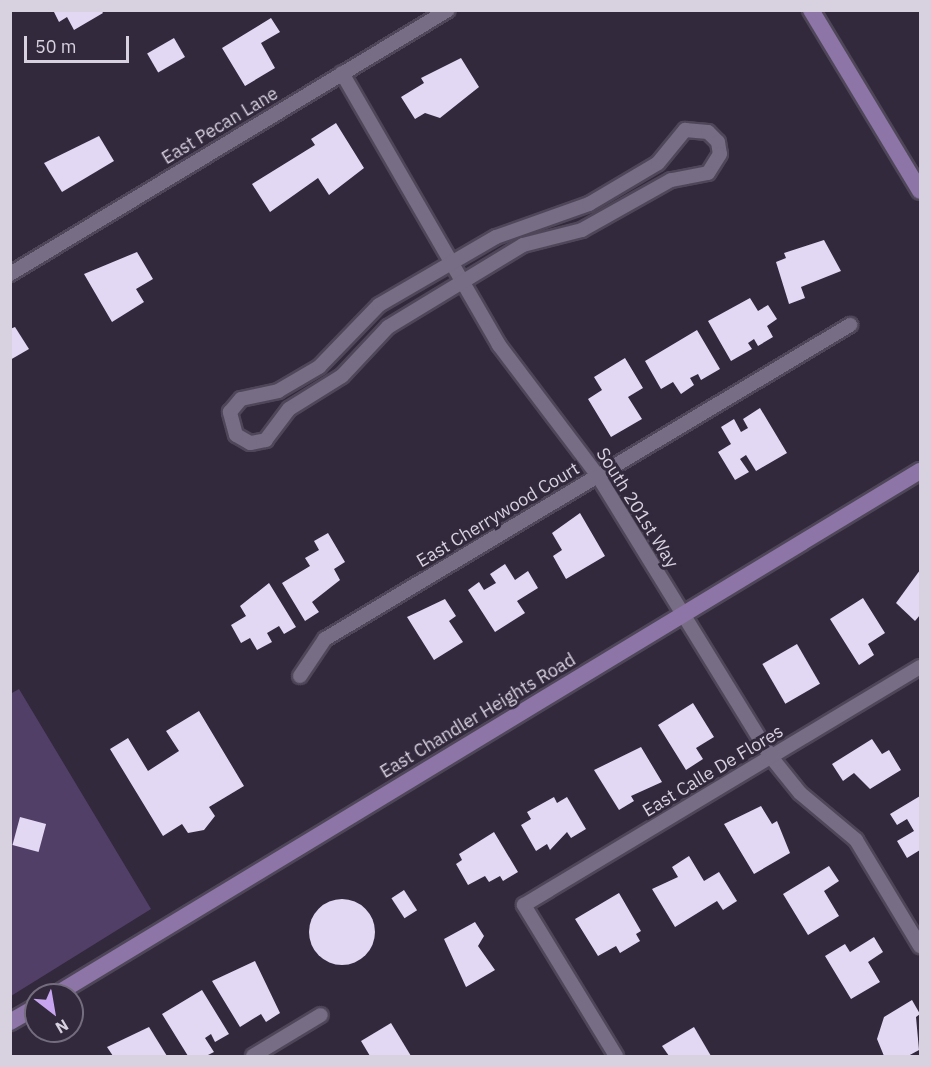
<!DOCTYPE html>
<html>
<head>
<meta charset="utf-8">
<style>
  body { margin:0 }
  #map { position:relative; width:931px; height:1067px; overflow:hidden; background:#32293d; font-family:"IBM Plex Sans",sans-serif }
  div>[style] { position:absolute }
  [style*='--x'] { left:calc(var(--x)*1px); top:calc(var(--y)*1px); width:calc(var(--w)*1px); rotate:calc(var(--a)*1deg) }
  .green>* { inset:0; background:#513f67 }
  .building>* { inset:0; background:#e3d8f3; transform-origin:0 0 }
  .round { border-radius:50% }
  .roads { filter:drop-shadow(2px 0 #4f4759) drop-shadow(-2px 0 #4f4759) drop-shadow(0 2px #4f4759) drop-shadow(0 -2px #4f4759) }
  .minor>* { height:14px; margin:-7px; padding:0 7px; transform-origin:7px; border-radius:7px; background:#776d85 }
  .major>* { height:16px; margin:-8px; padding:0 8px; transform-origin:8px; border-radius:8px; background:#8d75a8 }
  span { translate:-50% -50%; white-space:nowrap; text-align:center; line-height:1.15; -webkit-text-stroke:6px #32293d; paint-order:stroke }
  .street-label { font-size:18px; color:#d8d2e0 }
  .frame { position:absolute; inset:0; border:12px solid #d8d2e0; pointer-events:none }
  .north { position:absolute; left:24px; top:983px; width:60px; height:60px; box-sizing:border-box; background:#32293d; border:2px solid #746d7e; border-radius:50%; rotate:149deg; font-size:16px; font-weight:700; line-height:24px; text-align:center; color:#d8d2e0 }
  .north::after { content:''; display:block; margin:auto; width:21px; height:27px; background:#c7a6ef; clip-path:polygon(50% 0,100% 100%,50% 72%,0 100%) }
  .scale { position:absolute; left:24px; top:36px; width:105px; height:27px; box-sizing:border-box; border:3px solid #d8d2e0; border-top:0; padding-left:8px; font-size:18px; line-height:21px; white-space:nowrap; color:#d8d2e0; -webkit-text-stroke:4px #32293d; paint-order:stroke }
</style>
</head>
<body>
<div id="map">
  <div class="green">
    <i style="clip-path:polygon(19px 689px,151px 909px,11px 996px,10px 694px)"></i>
  </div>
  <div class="building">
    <i style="clip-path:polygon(53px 10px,101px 10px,103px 13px,74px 30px,67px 17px,59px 22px)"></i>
    <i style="clip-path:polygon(271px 18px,280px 32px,261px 43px,275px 68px,245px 86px,222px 48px)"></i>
    <i style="left:174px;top:38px;width:22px;height:31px;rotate:60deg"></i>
    <i style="clip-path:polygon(461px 58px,479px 87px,440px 118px,425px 113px,415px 119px,401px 97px,424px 83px,421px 78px)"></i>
    <i style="clip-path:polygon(336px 123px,364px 168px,329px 195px,318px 178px,270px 212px,252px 184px,315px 145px,311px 139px)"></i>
    <i style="clip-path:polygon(99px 136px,114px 161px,62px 192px,44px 163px)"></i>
    <i style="clip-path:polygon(824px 240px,841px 271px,801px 287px,805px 298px,789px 304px,776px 262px,786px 258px,784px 253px)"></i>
    <i style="clip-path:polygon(137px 252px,153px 279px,136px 289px,144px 302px,112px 322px,84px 274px)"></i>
    <i style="clip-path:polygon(750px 298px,758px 311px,768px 305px,777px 319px,767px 326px,773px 337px,758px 346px,754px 339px,748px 343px,752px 349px,731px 361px,708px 321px)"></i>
    <i style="clip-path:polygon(15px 327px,29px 349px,10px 360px,10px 329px)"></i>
    <i style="clip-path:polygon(697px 330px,720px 369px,701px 380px,698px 374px,690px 378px,694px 385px,681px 394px,673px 382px,661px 389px,645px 361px)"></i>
    <i style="clip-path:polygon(625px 358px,643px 388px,628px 397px,642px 419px,611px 437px,588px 399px,602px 390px,594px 377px)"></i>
    <i style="clip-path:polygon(760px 408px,787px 453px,756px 471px,746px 455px,740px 459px,749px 472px,735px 480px,718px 452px,731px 444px,721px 427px,734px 419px,741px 432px,748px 428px,743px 419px)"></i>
    <i style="clip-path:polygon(580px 513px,605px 556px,566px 579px,553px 556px,562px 550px,552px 533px)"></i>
    <i style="clip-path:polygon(328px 533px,345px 562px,334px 569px,340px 580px,312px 602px,319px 612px,305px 621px,282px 583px,310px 566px,305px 558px,319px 550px,314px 541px)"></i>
    <i style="clip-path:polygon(505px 564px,515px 580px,528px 571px,538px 588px,517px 601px,525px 613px,495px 632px,468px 590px,479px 582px,484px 590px,496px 583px,490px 574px)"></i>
    <i style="clip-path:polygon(920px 570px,920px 615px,915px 621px,896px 603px)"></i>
    <i style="clip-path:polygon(269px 583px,296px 627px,284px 634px,279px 626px,267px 633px,272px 642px,257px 650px,250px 638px,241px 643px,231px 625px,246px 616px,240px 606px)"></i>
    <i style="clip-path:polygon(863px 598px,885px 633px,868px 644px,874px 655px,859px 665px,830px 619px)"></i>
    <i style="clip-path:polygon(445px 599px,456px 616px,449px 621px,463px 642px,434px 660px,407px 617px)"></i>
    <i style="left:797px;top:644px;width:46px;height:40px;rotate:60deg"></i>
    <i style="clip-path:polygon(693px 703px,714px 737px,696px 748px,703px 759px,686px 770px,658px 725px)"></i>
    <i style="clip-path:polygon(199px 711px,244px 786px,209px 807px,215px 816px,204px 830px,188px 833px,182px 824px,163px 836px,110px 749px,128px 738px,148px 771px,179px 751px,166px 731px)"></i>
    <i style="clip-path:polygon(872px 739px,882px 754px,889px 750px,901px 770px,870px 789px,854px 773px,843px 781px,832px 764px)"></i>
    <i style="clip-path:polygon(641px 747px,662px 782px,631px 796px,634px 801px,619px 810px,594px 770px)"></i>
    <i style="clip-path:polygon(920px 796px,920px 850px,907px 858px,897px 841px,914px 831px,907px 819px,897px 825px,890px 814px)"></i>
    <i style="clip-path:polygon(554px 797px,557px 803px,567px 797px,586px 829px,571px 838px,567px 832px,550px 850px,547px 844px,536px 851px,521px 825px,531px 819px,527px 812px)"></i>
    <i style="clip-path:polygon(761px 806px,772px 824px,777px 821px,790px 853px,754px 874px,724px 824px)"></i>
    <i style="left:20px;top:817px;width:27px;height:29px;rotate:15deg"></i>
    <i style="clip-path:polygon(494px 832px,518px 872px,503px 881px,500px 876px,489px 882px,485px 876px,468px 885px,456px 864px,462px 860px,459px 854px)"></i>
    <i style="clip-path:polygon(689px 856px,704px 881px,719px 872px,737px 901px,723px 910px,717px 901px,675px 927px,652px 889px,678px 877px,672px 867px)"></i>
    <i style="clip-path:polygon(829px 866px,839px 881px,824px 891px,839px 916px,808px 935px,783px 894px)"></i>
    <i style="left:404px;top:890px;width:24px;height:15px;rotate:57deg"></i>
    <i style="clip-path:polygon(619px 893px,641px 931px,636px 934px,640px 941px,620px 953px,616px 946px,598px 956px,575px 919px)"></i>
    <i class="round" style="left:309px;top:899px;width:66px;height:66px"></i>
    <i style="clip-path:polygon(475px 922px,484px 936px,478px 946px,495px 970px,466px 987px,444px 939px)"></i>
    <i style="clip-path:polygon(874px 937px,883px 952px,868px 962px,880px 982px,851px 999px,825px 956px,845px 944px,850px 952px)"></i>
    <i style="clip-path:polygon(255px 961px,280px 1013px,266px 1022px,261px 1014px,240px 1027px,212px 981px)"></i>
    <i style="clip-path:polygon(202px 990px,229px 1034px,215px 1042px,211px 1034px,205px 1038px,214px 1052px,206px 1056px,188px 1056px,162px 1014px)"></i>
    <i style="clip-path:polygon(912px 1000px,920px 1014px,916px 1017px,919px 1050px,908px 1056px,884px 1056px,877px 1039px,884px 1017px)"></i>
    <i style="clip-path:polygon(391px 1023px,411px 1056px,370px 1056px,361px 1041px)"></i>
    <i style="clip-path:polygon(149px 1027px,167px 1056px,113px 1056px,107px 1047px)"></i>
    <i style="clip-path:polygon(694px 1027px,711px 1056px,669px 1056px,662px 1046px)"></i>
  </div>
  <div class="roads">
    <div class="minor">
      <i style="--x:342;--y:73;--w:314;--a:60"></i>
      <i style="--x:499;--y:345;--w:164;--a:52.9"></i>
      <i style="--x:598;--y:476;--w:330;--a:58.4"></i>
      <i style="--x:771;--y:757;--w:46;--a:51.1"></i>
      <i style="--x:800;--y:793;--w:73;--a:40"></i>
      <i style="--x:856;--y:840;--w:124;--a:58.9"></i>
      <i style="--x:685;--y:130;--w:23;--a:5"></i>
      <i style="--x:708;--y:132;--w:14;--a:45"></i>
      <i style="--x:718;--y:142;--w:12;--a:81"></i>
      <i style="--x:720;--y:154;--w:22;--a:122"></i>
      <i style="--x:708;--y:173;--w:38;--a:169"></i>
      <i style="--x:671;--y:180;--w:102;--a:150.7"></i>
      <i style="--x:582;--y:230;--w:61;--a:165.7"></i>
      <i style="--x:523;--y:245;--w:158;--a:148.7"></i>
      <i style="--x:388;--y:327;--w:67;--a:133.2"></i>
      <i style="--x:342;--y:376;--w:62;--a:148.1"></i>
      <i style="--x:289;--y:409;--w:39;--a:127"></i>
      <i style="--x:266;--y:440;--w:16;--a:169"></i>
      <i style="--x:250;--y:443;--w:16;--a:-150"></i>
      <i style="--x:236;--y:435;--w:24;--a:-105"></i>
      <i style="--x:230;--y:412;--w:17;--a:-50"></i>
      <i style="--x:241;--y:399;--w:38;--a:-12"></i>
      <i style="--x:278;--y:391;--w:48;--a:-30.3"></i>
      <i style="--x:319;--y:367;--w:86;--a:-45.9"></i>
      <i style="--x:379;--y:305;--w:135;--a:-30.2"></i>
      <i style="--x:496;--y:237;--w:99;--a:-19.5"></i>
      <i style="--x:589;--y:204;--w:80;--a:-30.7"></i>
      <i style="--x:658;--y:163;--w:43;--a:-50.7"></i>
      <i style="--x:10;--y:274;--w:511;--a:-31.08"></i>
      <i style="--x:300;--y:676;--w:45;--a:-56"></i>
      <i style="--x:325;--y:639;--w:612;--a:-30.88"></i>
      <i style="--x:253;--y:1056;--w:79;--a:-31.1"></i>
      <i style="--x:616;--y:1056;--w:177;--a:-121.4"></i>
      <i style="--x:524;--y:905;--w:462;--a:-31"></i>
    </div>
    <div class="major">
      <i style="--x:811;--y:10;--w:211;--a:58.9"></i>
      <i style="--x:55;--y:995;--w:1011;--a:-31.21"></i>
      <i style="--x:10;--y:1022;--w:30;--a:-30"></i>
    </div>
  </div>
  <div class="street-label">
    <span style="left:220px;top:126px;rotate:-31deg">East Pecan Lane</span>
    <span style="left:637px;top:508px;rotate:58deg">South 201st Way</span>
    <span style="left:498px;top:515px;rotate:-31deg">East Cherrywood Court</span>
    <span style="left:478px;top:716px;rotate:-31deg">East Chandler Heights Road</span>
    <span style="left:713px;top:771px;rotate:-31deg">East Calle De Flores</span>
  </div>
  <div class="frame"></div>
  <div class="north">N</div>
  <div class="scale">50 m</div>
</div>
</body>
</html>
